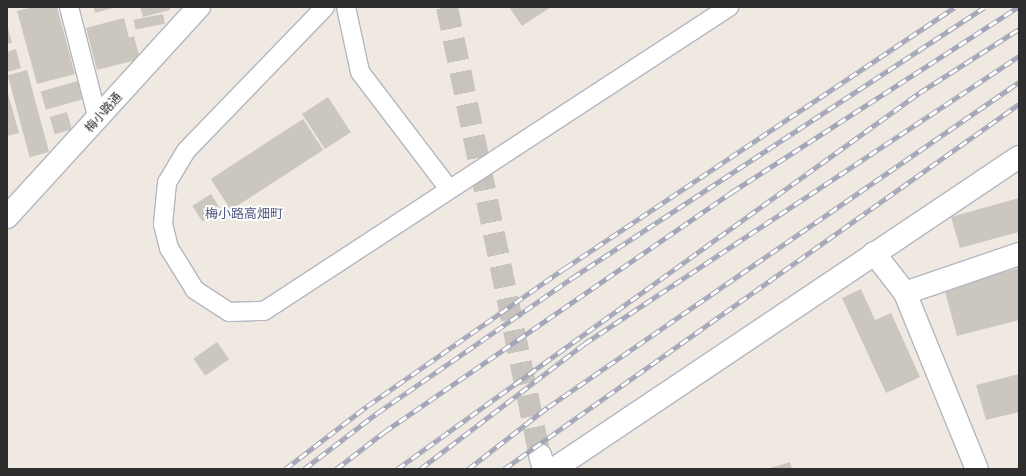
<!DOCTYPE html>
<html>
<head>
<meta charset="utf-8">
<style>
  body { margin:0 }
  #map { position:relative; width:1026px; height:476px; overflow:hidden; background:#efe9e1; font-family:"Varela Round","Noto Sans JP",sans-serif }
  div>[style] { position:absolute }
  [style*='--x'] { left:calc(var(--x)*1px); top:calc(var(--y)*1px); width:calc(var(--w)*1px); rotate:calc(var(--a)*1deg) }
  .building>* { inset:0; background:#cbc7bf; transform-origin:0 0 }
  .minor-tunnel>* { height:22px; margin-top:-11px; transform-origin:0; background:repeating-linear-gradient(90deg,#c8c4bd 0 22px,transparent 0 33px) }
  .roads { filter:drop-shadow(1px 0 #b4b7c1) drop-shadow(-1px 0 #b4b7c1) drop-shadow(0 1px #b4b7c1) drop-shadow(0 -1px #b4b7c1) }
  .service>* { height:18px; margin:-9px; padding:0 9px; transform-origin:9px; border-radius:9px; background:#fff }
  .minor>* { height:22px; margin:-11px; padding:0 11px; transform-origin:11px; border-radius:11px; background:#fff }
  .rail>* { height:4.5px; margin-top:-2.25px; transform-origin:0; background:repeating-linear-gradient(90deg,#fff 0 9px,#a3a6b8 0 18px); box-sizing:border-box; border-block:1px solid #a3a6b8 }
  span { translate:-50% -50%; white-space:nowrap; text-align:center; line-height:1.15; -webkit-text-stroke:3.5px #fff; paint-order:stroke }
  .street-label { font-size:12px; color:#2e2e2e }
  .neighbourhood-label { font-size:13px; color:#4d5680 }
  .frame { position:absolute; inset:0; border:8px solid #2e2e2e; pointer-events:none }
</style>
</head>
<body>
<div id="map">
  <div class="building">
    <i style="clip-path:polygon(33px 7px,57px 7px,75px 74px,37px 84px,17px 11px)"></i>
    <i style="clip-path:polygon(94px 7px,116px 7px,95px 13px)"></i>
    <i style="clip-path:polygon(140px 7px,170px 7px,170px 10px,143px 17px)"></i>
    <i style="clip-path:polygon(509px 7px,551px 7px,522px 26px)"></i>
    <i style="left:163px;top:14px;width:10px;height:30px;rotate:79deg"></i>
    <i style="clip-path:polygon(124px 18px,129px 38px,134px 36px,140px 59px,97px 70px,86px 28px)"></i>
    <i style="clip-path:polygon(7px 24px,12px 43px,7px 44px)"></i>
    <i style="clip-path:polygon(16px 49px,21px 68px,7px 72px,7px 52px)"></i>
    <i style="left:27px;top:70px;width:85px;height:20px;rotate:75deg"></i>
    <i style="left:81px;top:80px;width:19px;height:42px;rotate:74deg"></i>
    <i style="clip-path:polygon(7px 90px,19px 133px,7px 136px)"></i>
    <i style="left:328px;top:97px;width:42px;height:31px;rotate:57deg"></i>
    <i style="left:67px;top:112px;width:18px;height:18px;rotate:74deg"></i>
    <i style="left:303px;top:119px;width:37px;height:110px;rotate:57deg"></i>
    <i style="left:211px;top:194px;width:19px;height:22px;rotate:58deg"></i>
    <i style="clip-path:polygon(1019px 198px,1019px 232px,960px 248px,951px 217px)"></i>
    <i style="clip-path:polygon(1019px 268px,1019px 320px,957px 336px,944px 288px)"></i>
    <i style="clip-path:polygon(861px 289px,875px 320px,891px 313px,920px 377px,886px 393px,842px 298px)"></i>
    <i style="left:217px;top:342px;width:21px;height:29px;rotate:55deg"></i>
    <i style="clip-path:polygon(1019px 374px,1019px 412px,986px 420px,976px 385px)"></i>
    <i style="clip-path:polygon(790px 462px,792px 469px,767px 469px)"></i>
  </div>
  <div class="minor-tunnel">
    <i style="--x:447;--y:7;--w:458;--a:78.3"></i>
  </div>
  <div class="roads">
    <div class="service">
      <i style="--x:69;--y:7;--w:117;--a:75.6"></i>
      <i style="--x:325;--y:7;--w:200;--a:134"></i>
      <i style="--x:186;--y:151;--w:37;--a:121"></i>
      <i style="--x:167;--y:183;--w:41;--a:95.6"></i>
      <i style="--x:163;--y:224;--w:25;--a:76"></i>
      <i style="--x:169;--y:248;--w:49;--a:58.2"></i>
      <i style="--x:195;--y:290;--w:40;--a:32.9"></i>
      <i style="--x:229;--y:312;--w:35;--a:-2"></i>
      <i style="--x:264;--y:311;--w:556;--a:-33.18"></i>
      <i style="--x:346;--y:7;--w:66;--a:77.8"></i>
      <i style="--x:360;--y:72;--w:147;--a:52.7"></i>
    </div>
    <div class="minor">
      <i style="--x:7;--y:217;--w:285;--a:-47.6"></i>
      <i style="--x:874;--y:253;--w:51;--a:52.2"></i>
      <i style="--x:905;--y:293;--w:190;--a:67.8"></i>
      <i style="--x:905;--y:293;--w:120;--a:-18.9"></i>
      <i style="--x:540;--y:455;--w:15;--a:74"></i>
      <i style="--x:554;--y:469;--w:560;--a:-33.86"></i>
    </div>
  </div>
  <div class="rail">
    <i style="--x:285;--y:469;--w:103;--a:-37.5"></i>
    <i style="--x:367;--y:406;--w:241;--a:-34.9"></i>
    <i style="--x:565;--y:268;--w:469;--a:-33.8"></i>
    <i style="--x:304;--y:469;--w:92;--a:-37.5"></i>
    <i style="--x:377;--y:413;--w:237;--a:-34.7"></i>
    <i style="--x:572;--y:278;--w:493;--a:-33.3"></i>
    <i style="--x:336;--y:469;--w:61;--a:-37.6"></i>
    <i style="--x:384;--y:432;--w:423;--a:-34.6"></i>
    <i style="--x:732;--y:192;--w:341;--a:-32.9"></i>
    <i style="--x:397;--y:469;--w:643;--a:-35.77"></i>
    <i style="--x:919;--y:93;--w:119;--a:-32.6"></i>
    <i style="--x:420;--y:469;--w:206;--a:-37.3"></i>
    <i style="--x:584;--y:344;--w:522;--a:-33.51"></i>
    <i style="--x:468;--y:469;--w:101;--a:-37.8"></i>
    <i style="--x:548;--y:407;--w:572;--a:-34.61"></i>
    <i style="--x:504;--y:469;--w:631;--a:-35.33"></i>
  </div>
  <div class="street-label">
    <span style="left:104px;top:113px;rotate:-48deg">梅小路通</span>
  </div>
  <div class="neighbourhood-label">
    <span style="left:244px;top:214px">梅小路高畑町</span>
  </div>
  <div class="frame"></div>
</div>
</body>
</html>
